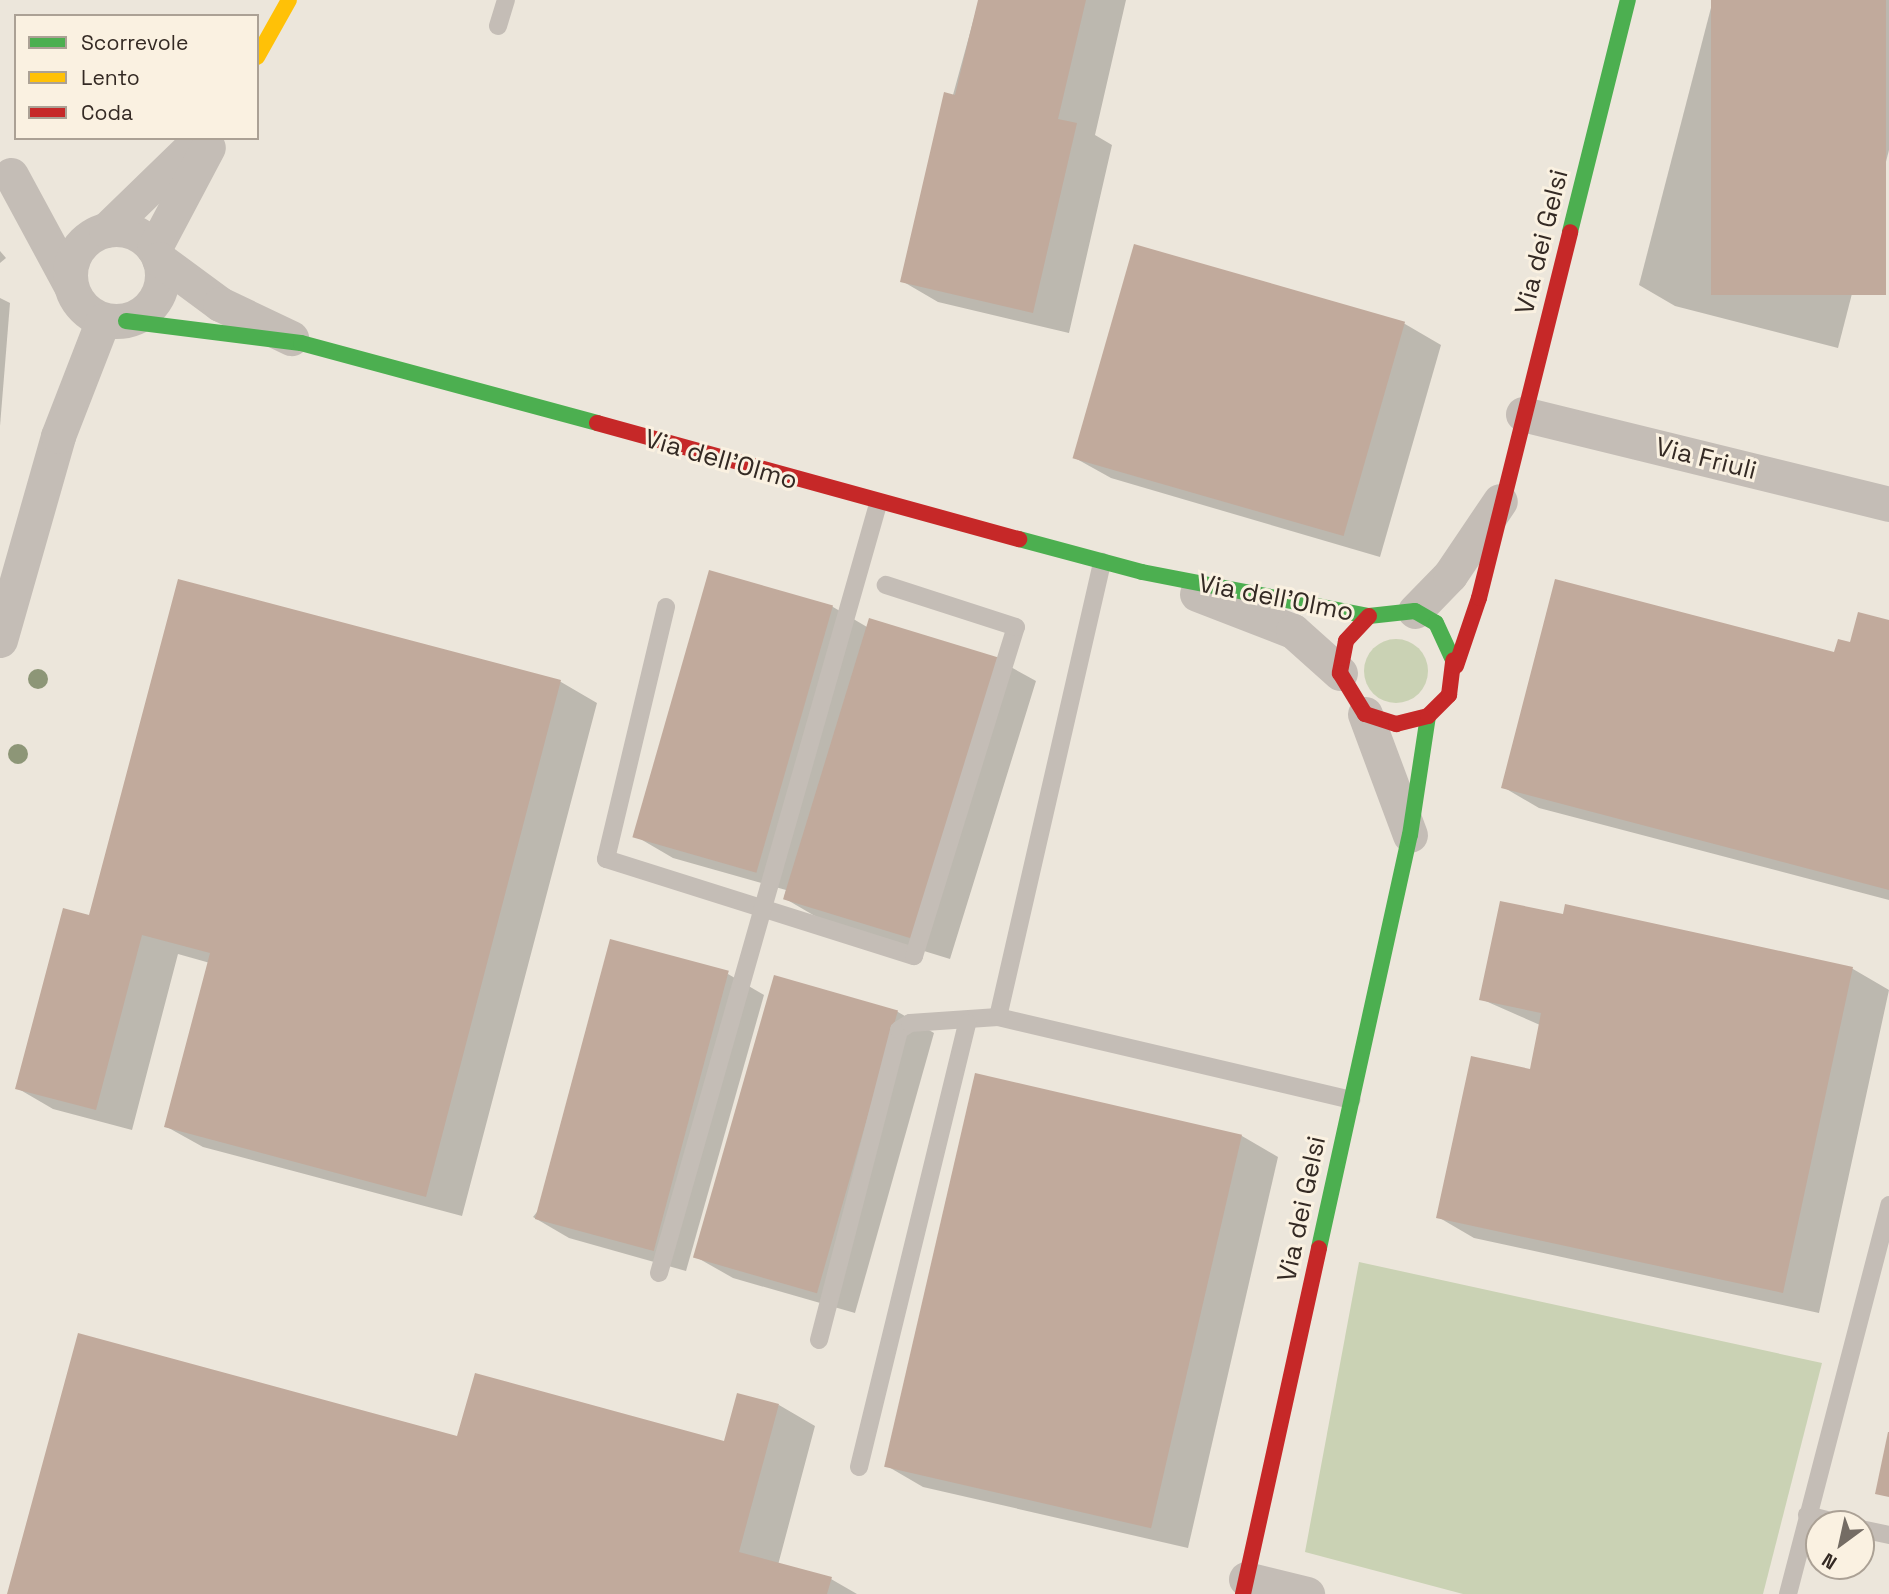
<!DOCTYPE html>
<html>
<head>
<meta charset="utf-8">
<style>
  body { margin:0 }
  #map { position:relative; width:1889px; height:1594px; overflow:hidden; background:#ece6db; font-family:"Space Grotesk",sans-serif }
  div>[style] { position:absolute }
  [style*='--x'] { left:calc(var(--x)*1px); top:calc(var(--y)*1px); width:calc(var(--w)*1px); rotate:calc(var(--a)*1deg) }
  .green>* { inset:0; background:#cad2b4 }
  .round { border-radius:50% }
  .shadow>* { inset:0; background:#0003 }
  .building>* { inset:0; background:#c1aa9c; transform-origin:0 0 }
  .lane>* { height:18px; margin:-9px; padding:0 9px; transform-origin:9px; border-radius:9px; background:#c4bdb6 }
  .street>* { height:35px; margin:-17.5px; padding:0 17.5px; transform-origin:17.5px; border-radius:17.5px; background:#c4bdb6 }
  .street>.ring { margin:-17.5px; padding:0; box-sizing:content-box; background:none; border:35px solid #c4bdb6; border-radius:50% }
  .fast>* { height:16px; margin:-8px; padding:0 8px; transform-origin:8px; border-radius:8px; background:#4caf50 }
  .slow>* { height:16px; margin:-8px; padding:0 8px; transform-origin:8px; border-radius:8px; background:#ffc107 }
  .jam>* { height:16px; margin:-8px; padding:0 8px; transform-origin:8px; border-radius:8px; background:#c62828 }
  .trees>* { width:20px; height:20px; margin:-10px; border-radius:50%; background:#8d9677 }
  span { translate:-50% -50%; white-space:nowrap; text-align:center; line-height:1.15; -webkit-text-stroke:6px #faf1e1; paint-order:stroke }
  .street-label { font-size:26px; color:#342a24 }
  .legend { position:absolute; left:14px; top:14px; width:245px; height:126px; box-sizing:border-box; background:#faf1e1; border:2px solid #aba195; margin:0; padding:9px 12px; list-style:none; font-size:21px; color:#342a24 }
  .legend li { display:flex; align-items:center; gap:14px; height:35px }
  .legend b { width:35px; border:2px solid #aba195 }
  .north { position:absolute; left:1805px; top:1510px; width:70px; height:70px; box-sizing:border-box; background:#faf1e1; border:2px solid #aba195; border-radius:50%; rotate:213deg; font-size:19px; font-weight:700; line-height:28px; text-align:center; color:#342a24 }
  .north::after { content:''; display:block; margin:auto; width:24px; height:32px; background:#746c64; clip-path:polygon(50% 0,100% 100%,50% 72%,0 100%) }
</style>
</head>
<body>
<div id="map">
  <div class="green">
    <i class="round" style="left:1364px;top:639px;width:64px;height:64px"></i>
    <i style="clip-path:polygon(1359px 1262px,1822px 1363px,1763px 1594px,1463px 1594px,1305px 1552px)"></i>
  </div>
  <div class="shadow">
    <i style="clip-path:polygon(979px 0,1126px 0,1095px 135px,1112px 145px,1069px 333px,938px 302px,902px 281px)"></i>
    <i style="clip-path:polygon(1713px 0,1889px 0,1889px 150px,1838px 348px,1675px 306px,1639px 285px)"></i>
    <i style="clip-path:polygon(1136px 246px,1405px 324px,1441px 345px,1380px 557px,1111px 478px,1075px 458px)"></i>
    <i style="clip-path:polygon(0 251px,6px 258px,0 263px)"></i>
    <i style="clip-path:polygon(0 298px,10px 303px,0 426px)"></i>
    <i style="clip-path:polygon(711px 572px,833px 607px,867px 627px,1000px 661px,1036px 681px,950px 959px,820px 919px,784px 898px,786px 890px,673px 858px,637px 837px)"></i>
    <i style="clip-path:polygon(179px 581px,561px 682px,597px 703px,462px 1216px,203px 1147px,167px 1127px,210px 963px,178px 954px,132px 1130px,53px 1109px,17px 1088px,90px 917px)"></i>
    <i style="clip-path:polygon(1889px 622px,1889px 900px,1539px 808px,1503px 787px,1835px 654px)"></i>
    <i style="clip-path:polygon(1566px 906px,1853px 969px,1889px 990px,1819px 1313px,1474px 1238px,1438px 1217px,1531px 1071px,1540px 1025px,1481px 999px,1564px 917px)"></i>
    <i style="clip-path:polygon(728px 974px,764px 995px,686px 1271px,569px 1238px,533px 1217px)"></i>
    <i style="clip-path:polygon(775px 977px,898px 1012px,934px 1033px,855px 1313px,733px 1278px,696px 1257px)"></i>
    <i style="clip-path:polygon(976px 1075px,1242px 1136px,1278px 1157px,1188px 1548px,923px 1487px,887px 1466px)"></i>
    <i style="clip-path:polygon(779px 1405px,815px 1426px,778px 1565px,831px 1579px,857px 1594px,9px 1594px,458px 1438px,726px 1443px)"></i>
  </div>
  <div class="building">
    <i style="clip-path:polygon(978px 0,1086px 0,1058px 119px,1077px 123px,1033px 313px,900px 282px,944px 92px,955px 95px)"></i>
    <i style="left:1711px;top:0;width:175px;height:295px"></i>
    <i style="left:1134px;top:244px;width:282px;height:223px;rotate:16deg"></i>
    <i style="left:709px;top:570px;width:129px;height:278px;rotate:16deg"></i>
    <i style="clip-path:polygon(178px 579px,561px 680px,426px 1197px,164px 1127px,210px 953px,142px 935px,96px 1110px,15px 1089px,63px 908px,89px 915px)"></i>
    <i style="clip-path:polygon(1555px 579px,1834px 652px,1838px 639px,1850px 642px,1858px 612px,1889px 620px,1889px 890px,1501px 788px)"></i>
    <i style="left:869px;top:618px;width:137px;height:294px;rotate:17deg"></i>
    <i style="clip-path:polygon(1500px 901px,1563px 914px,1565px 904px,1853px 967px,1783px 1293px,1436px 1218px,1471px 1056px,1530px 1069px,1541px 1013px,1479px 1000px)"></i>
    <i style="left:610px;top:939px;width:123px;height:290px;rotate:15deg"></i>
    <i style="left:774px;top:975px;width:129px;height:294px;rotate:16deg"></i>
    <i style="left:975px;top:1073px;width:274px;height:404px;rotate:13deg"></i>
    <i style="clip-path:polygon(78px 1333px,457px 1436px,475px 1373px,724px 1441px,737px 1393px,779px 1404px,739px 1552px,832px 1577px,827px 1594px,7px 1594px)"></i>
    <i style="clip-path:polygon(1888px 1432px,1889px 1432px,1889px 1497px,1875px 1494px)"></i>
  </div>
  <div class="lane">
    <i style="--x:498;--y:26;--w:27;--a:-73"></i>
    <i style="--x:666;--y:607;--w:259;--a:103.4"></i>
    <i style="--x:606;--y:859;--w:323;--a:17.5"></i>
    <i style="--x:914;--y:956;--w:344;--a:-72.8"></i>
    <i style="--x:1016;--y:627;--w:137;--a:-162.1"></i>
    <i style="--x:998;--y:1017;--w:363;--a:13.2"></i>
    <i style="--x:659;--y:1273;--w:800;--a:-74.1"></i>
    <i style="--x:819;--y:1340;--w:320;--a:-75.5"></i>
    <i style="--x:899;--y:1030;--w:13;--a:-32"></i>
    <i style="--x:910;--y:1023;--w:88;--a:-3.9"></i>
    <i style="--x:998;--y:1017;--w:467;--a:-77.1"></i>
    <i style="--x:859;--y:1467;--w:457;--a:-76.3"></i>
    <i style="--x:1807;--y:1515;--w:37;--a:14"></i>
    <i style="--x:1861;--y:1529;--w:29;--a:12"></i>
    <i style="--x:1788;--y:1594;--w:402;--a:-75.4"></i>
  </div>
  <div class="street">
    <i style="--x:11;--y:175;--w:124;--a:61.6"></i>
    <i class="ring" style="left:70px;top:229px;width:57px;height:57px"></i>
    <i style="--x:106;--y:230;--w:132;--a:-44.1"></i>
    <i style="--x:154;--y:249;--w:115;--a:-62.1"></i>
    <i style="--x:159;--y:259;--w:76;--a:36.4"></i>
    <i style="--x:220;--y:304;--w:79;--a:25.6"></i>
    <i style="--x:1523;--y:414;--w:377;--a:13.8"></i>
    <i style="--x:1197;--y:594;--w:103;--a:21.1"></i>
    <i style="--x:1293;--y:631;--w:63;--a:41.8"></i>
    <i style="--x:1415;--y:611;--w:50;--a:-45.8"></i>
    <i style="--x:1450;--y:575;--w:89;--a:-56"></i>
    <i style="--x:0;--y:640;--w:212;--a:-74.1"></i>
    <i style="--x:58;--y:436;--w:124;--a:-68.8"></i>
    <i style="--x:1365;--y:714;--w:129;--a:69.6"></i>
    <i style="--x:1246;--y:1579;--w:63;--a:13.8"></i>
  </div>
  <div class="fast">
    <i style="--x:1570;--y:232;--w:239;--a:-76"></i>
    <i style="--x:126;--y:321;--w:176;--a:7.2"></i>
    <i style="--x:301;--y:343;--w:307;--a:15.1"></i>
    <i style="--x:1019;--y:539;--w:127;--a:15"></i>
    <i style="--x:1142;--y:572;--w:231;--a:11"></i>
    <i style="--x:1369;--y:616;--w:46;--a:-6.2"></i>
    <i style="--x:1415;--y:611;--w:24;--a:30"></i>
    <i style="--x:1436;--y:623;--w:41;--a:65.3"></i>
    <i style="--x:1319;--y:1248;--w:423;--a:-77.6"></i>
    <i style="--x:1410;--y:835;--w:120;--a:-81.4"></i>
  </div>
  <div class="slow">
    <i style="--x:257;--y:57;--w:65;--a:-60.7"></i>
  </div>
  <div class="jam">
    <i style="--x:597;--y:423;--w:438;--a:15.4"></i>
    <i style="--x:1369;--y:616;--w:34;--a:133"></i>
    <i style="--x:1346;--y:641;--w:33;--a:101"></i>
    <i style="--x:1340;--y:673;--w:48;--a:58.6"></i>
    <i style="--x:1365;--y:714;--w:33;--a:18"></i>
    <i style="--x:1396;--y:724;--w:33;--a:-14"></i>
    <i style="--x:1428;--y:716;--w:30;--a:-45"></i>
    <i style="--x:1449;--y:695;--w:35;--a:-83"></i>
    <i style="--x:1456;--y:666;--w:72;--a:-71.3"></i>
    <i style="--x:1479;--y:598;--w:377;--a:-76"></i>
    <i style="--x:1243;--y:1594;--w:354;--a:-77.6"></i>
  </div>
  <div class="trees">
    <i style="left:38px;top:679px"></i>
    <i style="left:18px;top:754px"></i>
  </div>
  <div class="street-label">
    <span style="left:1542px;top:242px;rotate:-76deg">Via dei Gelsi</span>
    <span style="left:1706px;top:459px;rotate:14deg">Via Friuli</span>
    <span style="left:721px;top:460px;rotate:16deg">Via dell'Olmo</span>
    <span style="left:1276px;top:598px;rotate:11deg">Via dell'Olmo</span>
    <span style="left:1302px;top:1209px;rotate:-78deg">Via dei Gelsi</span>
  </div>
  <ul class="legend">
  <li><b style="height:9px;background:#4caf50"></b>Scorrevole</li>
  <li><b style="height:9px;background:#ffc107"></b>Lento</li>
  <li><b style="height:9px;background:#c62828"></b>Coda</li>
  </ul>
  <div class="north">N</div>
</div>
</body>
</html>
